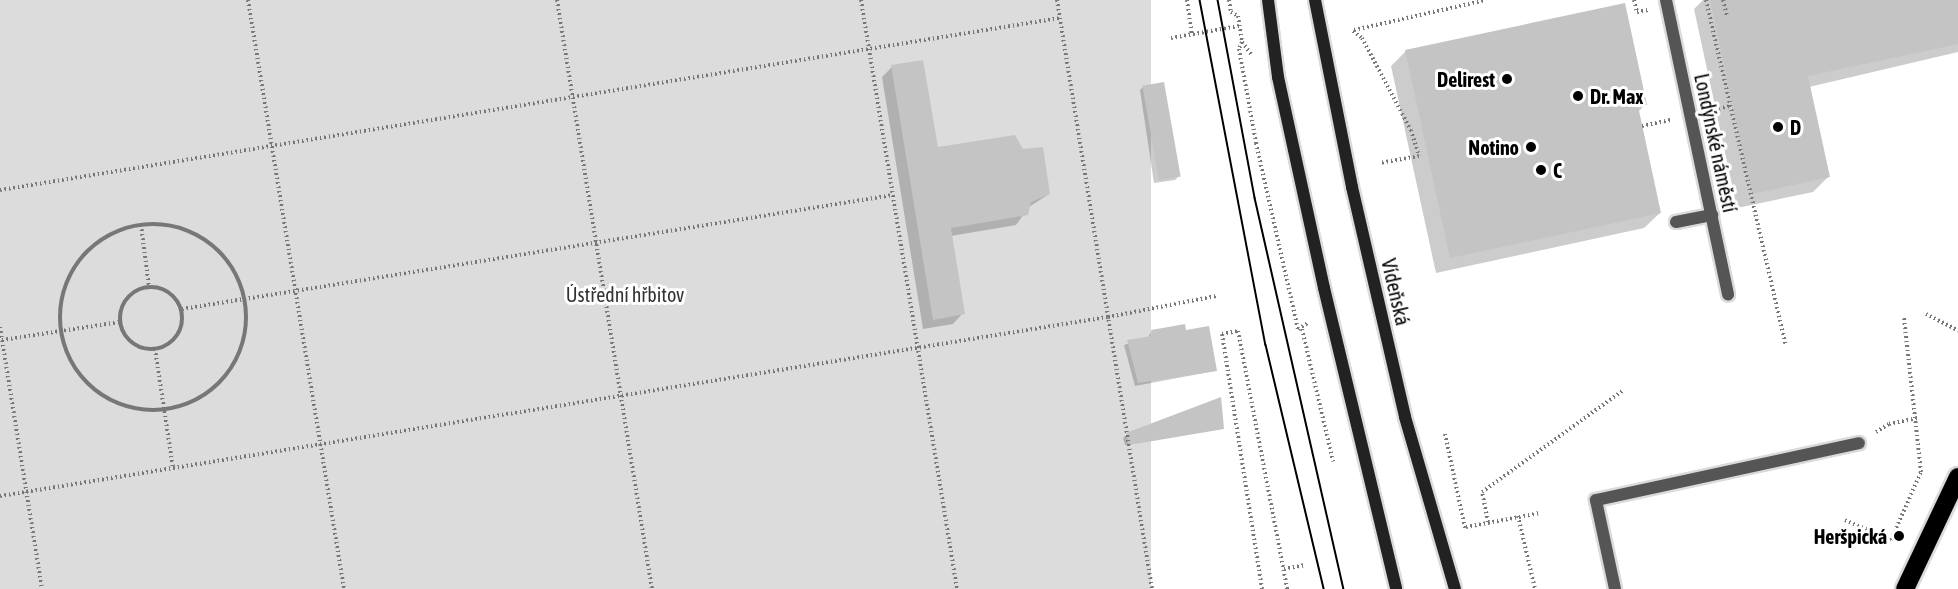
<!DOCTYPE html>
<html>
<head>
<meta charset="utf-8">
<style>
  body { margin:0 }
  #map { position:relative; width:1958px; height:589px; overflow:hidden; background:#fff; font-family:"Asap Condensed",sans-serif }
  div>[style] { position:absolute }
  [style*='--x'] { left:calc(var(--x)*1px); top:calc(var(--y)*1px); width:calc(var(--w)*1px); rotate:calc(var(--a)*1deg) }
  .green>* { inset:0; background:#dcdcdc; transform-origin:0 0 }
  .shadow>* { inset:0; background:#0003 }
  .building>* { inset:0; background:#c4c4c4; transform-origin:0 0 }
  .path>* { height:4px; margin-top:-2px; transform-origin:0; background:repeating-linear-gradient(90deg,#777 0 1.5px,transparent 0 4.5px) }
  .path>.ring { margin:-2px; padding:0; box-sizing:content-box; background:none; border:4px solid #777; border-radius:50% }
  .roads { filter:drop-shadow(2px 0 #dbdbdb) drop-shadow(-2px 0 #dbdbdb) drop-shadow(0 2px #dbdbdb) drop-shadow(0 -2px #dbdbdb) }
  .lane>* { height:12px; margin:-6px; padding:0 6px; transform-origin:6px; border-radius:6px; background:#555 }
  .secondary>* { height:12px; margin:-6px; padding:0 6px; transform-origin:6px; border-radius:6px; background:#222 }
  .highway>* { height:18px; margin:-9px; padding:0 9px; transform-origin:9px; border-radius:9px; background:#000 }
  .tram>* { height:1.5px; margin:-0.75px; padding:0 0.75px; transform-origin:0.75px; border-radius:0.75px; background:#000 }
  .dots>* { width:16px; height:16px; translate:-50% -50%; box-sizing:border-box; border:3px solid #fff; border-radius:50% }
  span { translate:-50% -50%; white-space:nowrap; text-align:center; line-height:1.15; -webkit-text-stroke:6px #fff; paint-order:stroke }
  .poi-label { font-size:20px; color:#000; font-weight:700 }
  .right { translate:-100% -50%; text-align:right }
  .left { translate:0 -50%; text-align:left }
  .street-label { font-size:20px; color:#000 }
  .park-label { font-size:20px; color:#333 }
</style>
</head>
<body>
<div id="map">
  <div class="green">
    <i style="left:0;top:0;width:1151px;height:589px"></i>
  </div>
  <div class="shadow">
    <i style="clip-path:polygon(1703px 0,1958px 0,1958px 52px,1809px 87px,1828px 177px,1813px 192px,1737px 208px,1694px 9px)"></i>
    <i style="clip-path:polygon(1406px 51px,1646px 104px,1638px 112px,1660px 213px,1644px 228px,1436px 273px,1391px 66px)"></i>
    <i style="clip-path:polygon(892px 67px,937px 149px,1049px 194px,1029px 207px,1016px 225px,951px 236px,963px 313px,953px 324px,923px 329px,882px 77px)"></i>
    <i style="clip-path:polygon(1143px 87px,1179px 176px,1175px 180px,1154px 183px,1140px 90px)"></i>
    <i style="clip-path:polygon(1183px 326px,1215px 371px,1135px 386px,1124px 345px,1148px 338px,1151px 332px)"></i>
    <i style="clip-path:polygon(1223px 428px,1125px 445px,1123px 438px,1127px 435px)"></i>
  </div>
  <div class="building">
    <i style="clip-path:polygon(1710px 0,1958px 0,1958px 44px,1808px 76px,1830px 177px,1752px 194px)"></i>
    <i style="clip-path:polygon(1625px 3px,1647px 105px,1638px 106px,1661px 213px,1450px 258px,1405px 50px)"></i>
    <i style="clip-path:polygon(923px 60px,938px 147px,1015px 135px,1023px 149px,1043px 147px,1050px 194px,1031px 202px,1028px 215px,951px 228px,965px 314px,933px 320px,891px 65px)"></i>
    <i style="left:1164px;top:82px;width:96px;height:22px;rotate:80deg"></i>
    <i style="clip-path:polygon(1185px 324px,1186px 330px,1209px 326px,1217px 371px,1138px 383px,1127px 340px,1152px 336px,1151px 330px)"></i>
    <i style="clip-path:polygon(1221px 397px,1224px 429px,1129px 445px,1126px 433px)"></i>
  </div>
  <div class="path">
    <i style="--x:248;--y:0;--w:597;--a:80.74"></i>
    <i style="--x:557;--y:0;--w:597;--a:80.84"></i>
    <i style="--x:861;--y:0;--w:597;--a:80.74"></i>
    <i style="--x:1057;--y:0;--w:597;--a:80.84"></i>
    <i style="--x:1187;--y:0;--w:34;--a:82"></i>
    <i style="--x:1229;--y:0;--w:12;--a:81"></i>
    <i style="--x:1231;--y:12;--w:8;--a:30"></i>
    <i style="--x:1238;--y:16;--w:26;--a:81"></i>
    <i style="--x:1242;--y:42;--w:15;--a:53"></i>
    <i style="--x:1634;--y:0;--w:12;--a:76"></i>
    <i style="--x:1637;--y:12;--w:11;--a:-10"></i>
    <i style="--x:1706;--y:0;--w:355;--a:77"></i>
    <i style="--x:1723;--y:0;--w:16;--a:76"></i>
    <i style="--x:1354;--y:30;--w:135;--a:-12.8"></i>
    <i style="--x:1353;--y:31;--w:11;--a:38"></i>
    <i style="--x:1362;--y:38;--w:104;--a:62"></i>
    <i style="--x:1411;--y:130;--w:27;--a:73"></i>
    <i style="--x:1419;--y:156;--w:40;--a:170"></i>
    <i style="--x:1171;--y:38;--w:69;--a:-10"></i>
    <i style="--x:1242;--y:42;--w:8;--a:113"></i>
    <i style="--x:1239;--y:49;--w:96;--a:79.7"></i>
    <i style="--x:1256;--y:143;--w:191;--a:77.3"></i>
    <i style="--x:1298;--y:329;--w:13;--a:-32"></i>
    <i style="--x:1710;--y:111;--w:21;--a:-14"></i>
    <i style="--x:1642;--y:126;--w:30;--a:-12"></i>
    <i style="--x:0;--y:190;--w:1074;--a:-9.22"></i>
    <i class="ring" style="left:60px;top:224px;width:182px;height:182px"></i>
    <i style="--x:141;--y:225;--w:63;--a:82.6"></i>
    <i class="ring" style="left:120px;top:287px;width:58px;height:58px"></i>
    <i style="--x:182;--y:309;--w:720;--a:-9.11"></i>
    <i style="--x:1926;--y:314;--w:36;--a:27"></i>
    <i style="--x:0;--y:327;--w:265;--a:80.9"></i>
    <i style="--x:1302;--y:329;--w:136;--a:76.8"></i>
    <i style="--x:2;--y:340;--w:119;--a:-8.7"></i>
    <i style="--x:155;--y:349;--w:120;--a:81.4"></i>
    <i style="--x:1876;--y:432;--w:15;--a:-32"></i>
    <i style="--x:1889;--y:424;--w:29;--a:-12"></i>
    <i style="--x:1445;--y:434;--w:96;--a:78"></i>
    <i style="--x:0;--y:496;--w:1122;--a:-9.18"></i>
    <i style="--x:1108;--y:317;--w:110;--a:-11"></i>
    <i style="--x:1518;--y:516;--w:75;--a:76.9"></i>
    <i style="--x:1845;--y:520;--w:50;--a:23.5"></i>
    <i style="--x:1891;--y:540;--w:74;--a:-66.2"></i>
    <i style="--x:1921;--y:472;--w:155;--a:-96.3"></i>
    <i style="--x:1488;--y:522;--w:31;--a:-101"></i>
    <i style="--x:1482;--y:492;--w:173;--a:-35.8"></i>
    <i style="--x:1466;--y:527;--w:75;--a:-10.7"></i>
    <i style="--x:1284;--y:569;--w:20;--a:-11"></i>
    <i style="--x:1262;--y:589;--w:258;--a:-98.9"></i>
    <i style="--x:1222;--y:334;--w:16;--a:-11"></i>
    <i style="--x:1238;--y:331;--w:263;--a:79.2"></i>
  </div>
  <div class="roads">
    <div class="lane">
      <i style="--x:1666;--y:0;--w:301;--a:78.1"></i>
      <i style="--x:1676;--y:222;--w:37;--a:-11"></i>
      <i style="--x:1615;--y:589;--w:91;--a:-102.1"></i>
      <i style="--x:1596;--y:500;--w:269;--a:-12.2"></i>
    </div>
    <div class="secondary">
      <i style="--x:1268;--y:0;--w:78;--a:82.6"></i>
      <i style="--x:1278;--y:77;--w:216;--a:77.7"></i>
      <i style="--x:1324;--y:288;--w:309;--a:76.5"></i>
      <i style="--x:1315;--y:0;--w:191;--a:78.8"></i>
      <i style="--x:1352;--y:187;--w:236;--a:77"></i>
      <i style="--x:1405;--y:417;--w:179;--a:73.8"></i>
    </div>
    <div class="highway">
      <i style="--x:1905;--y:589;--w:124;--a:-64.7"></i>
    </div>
  </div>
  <div class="tram">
    <i style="--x:1200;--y:0;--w:351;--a:79.2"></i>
    <i style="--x:1266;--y:345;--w:251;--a:76.6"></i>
    <i style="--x:1218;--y:0;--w:201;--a:79.4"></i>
    <i style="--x:1255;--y:198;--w:401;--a:77.2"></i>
  </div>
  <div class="dots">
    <i style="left:1507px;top:79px;background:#000"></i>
    <i style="left:1578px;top:96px;background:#000"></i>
    <i style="left:1778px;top:127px;background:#000"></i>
    <i style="left:1531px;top:147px;background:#000"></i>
    <i style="left:1541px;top:170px;background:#000"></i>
    <i style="left:1899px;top:536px;background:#000"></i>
  </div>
  <div class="poi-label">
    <span class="right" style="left:1495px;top:79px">Delirest</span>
    <span class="left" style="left:1590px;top:96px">Dr. Max</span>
    <span class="left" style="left:1790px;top:127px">D</span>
    <span class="right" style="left:1519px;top:147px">Notino</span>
    <span class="left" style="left:1553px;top:170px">C</span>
    <span class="right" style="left:1887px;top:536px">Heršpická</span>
  </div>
  <div class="street-label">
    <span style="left:1716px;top:143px;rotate:78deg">Londýnské náměstí</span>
    <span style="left:1396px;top:292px;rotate:77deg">Vídeňská</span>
  </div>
  <div class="park-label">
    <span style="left:625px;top:294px">Ústřední hřbitov</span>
  </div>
</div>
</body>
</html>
